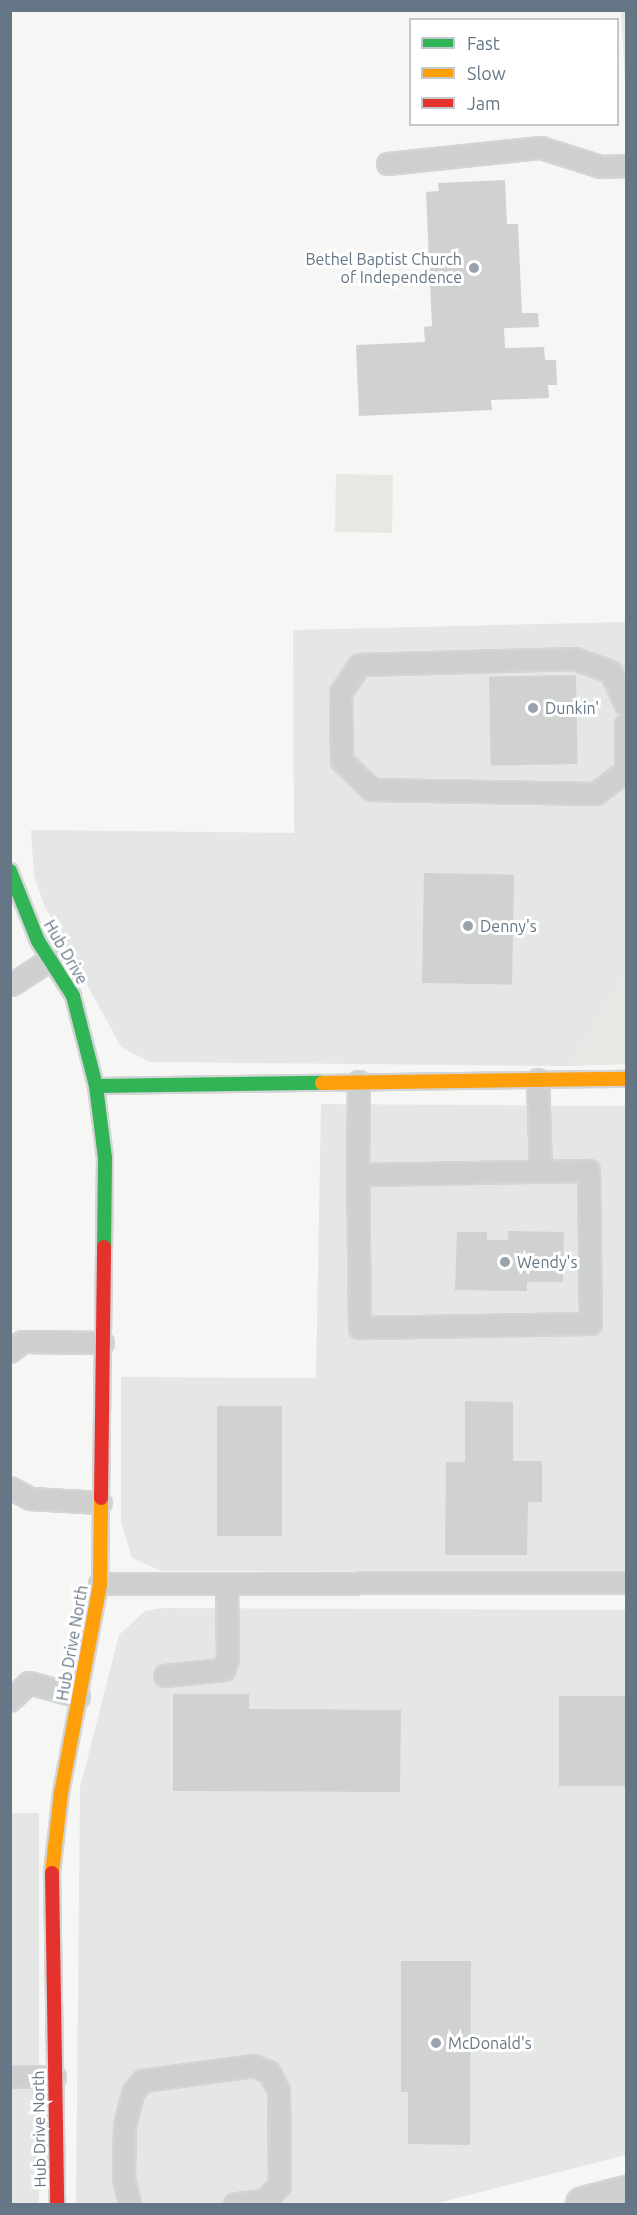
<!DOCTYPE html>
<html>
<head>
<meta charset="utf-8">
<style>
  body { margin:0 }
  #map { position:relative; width:637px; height:2215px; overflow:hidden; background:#f6f6f5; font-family:Ubuntu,sans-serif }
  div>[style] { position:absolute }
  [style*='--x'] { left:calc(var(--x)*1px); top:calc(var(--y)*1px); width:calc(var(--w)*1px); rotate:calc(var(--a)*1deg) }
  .built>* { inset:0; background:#e5e6e6; transform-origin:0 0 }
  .green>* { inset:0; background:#e6e9e3; transform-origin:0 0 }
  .building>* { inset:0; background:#d0d1d1; transform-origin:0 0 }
  .roads { filter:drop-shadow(2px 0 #d3d4d5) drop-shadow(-2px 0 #d3d4d5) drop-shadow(0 2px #d3d4d5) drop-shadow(0 -2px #d3d4d5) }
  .lane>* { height:20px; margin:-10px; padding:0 10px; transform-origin:10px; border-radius:10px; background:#ced0d0 }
  .street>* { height:33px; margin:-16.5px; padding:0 16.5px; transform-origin:16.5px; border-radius:16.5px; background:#ced0d0 }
  .fast>* { height:14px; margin:-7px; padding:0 7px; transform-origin:7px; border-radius:7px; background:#30b455 }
  .slow>* { height:14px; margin:-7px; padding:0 7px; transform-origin:7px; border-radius:7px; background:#ff9f0a }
  .jam>* { height:14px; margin:-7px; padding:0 7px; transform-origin:7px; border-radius:7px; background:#e5322d }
  .dots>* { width:16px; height:16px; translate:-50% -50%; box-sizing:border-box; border:3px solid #fff; border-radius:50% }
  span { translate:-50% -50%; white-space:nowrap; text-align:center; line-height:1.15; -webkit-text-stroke:6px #fff; paint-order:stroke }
  .poi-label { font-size:16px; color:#657786 }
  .right { translate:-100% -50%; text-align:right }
  .left { translate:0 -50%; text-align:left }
  .street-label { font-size:16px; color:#657786 }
  .frame { position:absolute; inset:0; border:12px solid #657786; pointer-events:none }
  .legend { position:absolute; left:409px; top:18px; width:210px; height:108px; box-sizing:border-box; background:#fff; border:2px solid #c1c9cf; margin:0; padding:8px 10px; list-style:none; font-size:18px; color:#657786 }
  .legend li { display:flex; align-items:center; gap:12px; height:30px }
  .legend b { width:30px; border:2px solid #c1c9cf }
</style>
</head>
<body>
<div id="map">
  <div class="built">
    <i style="clip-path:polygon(626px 622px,626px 975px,569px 1066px,150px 1062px,121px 1047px,44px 905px,34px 876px,31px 830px,294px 833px,293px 630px)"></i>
    <i style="clip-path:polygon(321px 1104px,625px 1106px,626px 1572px,161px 1571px,132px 1558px,121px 1521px,121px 1377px,316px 1378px)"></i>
    <i style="clip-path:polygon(163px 1608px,626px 1610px,626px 2155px,434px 2204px,76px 2204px,80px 1788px,119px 1635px,145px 1611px)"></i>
    <i style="left:39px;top:1813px;width:391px;height:29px;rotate:90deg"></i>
  </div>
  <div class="green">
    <i style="clip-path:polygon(621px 11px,626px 11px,626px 98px)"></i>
    <i style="left:336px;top:474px;width:57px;height:58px;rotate:1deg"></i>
    <i style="clip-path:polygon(626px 975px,626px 1064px,569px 1066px)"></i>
  </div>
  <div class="building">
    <i style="clip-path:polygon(505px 180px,507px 224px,518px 224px,522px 313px,538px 313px,539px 327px,504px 328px,505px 348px,544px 347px,545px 360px,556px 360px,557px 385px,548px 385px,549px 398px,491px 400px,492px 410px,359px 416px,356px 345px,425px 342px,424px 327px,432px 326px,426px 192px,439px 191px,438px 183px)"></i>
    <i style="left:576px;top:675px;width:89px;height:87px;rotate:89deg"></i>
    <i style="left:424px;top:873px;width:90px;height:110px;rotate:1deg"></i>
    <i style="clip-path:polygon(508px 1231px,564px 1232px,563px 1282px,527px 1282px,527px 1291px,455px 1290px,457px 1232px,487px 1232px,487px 1240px,508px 1240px)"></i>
    <i style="clip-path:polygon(465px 1401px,513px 1402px,513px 1461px,542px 1461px,542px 1502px,528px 1502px,527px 1555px,445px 1555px,446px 1462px,465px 1462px)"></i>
    <i style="left:217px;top:1406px;width:65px;height:130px"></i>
    <i style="clip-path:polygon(173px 1694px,249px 1694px,249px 1709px,401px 1710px,400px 1792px,173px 1791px)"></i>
    <i style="left:559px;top:1696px;width:67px;height:90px"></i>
    <i style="clip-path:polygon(401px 1961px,471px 1961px,470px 2145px,408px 2144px,408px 2092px,401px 2092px)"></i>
  </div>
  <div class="roads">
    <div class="lane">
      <i style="--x:388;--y:164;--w:154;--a:-6"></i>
      <i style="--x:541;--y:148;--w:63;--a:17.6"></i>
      <i style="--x:601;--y:167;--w:25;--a:-2"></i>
      <i style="--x:626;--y:705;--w:36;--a:-114"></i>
      <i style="--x:611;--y:672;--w:37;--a:-160"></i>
      <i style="--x:576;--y:659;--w:216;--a:178.4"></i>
      <i style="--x:360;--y:665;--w:34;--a:124"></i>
      <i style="--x:341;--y:693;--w:68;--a:89.2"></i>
      <i style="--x:342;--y:761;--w:42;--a:44"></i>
      <i style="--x:372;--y:790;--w:224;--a:1"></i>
      <i style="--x:596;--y:794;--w:38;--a:-37"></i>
      <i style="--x:626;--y:771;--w:46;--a:-90"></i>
      <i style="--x:12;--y:985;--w:45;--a:-33.3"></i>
      <i style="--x:538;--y:1080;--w:92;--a:88.1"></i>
      <i style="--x:358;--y:1175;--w:231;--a:-1"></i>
      <i style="--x:589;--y:1171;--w:153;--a:89.3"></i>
      <i style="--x:591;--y:1324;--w:231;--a:179"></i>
      <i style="--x:360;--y:1328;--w:153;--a:-90.7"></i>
      <i style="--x:358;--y:1175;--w:93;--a:-89.4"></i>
      <i style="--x:10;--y:1352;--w:16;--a:-38"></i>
      <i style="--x:23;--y:1342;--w:80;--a:0.7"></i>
      <i style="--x:10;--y:1488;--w:24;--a:28"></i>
      <i style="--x:31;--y:1499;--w:70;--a:3.3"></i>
      <i style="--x:100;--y:1584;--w:526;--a:-0.11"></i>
      <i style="--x:165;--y:1676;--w:59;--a:-5.8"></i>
      <i style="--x:224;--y:1670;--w:12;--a:-70"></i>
      <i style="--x:228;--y:1659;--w:75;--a:-90.8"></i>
      <i style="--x:10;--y:1701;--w:26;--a:-43"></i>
      <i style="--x:29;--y:1683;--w:52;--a:15.6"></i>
      <i style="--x:10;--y:2077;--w:45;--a:0"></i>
      <i style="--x:130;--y:2204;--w:28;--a:-103"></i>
      <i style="--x:124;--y:2177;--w:51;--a:-88.9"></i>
      <i style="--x:125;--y:2126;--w:34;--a:-76"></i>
      <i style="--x:133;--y:2093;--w:16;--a:-50"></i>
      <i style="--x:143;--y:2081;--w:112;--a:-7.7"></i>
      <i style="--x:254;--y:2066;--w:16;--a:22"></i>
      <i style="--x:269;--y:2072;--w:21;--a:62"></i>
      <i style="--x:279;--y:2091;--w:95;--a:89.4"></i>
      <i style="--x:280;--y:2186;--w:21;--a:135"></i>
      <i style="--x:265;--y:2201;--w:30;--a:174"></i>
    </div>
    <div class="street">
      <i style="--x:583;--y:2204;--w:44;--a:-14.3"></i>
    </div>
    <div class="fast">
      <i style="--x:10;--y:871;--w:75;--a:68.2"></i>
      <i style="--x:38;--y:941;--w:65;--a:57.5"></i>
      <i style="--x:73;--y:996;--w:93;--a:75.7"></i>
      <i style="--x:96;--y:1086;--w:73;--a:82.9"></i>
      <i style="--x:105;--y:1158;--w:89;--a:90.6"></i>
      <i style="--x:96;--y:1086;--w:226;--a:-0.8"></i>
    </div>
    <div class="slow">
      <i style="--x:322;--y:1083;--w:304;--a:-0.8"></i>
      <i style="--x:52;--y:1873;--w:81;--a:-83.6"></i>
      <i style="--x:61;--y:1793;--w:213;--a:-79.4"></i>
      <i style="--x:100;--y:1584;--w:86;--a:-89.3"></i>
    </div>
    <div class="jam">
      <i style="--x:101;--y:1498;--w:251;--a:-89.3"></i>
      <i style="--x:52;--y:1873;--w:331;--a:89.1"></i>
    </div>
  </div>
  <div class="dots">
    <i style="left:474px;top:268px;background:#98a3ad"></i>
    <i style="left:533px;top:708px;background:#98a3ad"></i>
    <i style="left:468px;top:926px;background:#98a3ad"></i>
    <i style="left:505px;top:1262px;background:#98a3ad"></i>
    <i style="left:436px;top:2043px;background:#98a3ad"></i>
  </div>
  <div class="poi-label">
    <span class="right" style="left:462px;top:268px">Bethel Baptist Church<br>of Independence</span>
    <span class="left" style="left:545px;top:708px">Dunkin'</span>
    <span class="left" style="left:480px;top:926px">Denny's</span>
    <span class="left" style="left:517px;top:1262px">Wendy's</span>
    <span class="left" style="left:448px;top:2043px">McDonald's</span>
  </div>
  <div class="street-label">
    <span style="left:66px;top:952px;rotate:60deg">Hub Drive</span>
    <span style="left:72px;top:1643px;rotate:-80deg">Hub Drive North</span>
    <span style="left:39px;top:2129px;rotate:-91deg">Hub Drive North</span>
  </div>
  <div class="frame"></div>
  <ul class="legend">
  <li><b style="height:8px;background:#30b455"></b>Fast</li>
  <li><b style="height:8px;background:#ff9f0a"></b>Slow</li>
  <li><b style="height:8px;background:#e5322d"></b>Jam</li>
  </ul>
</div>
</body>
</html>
